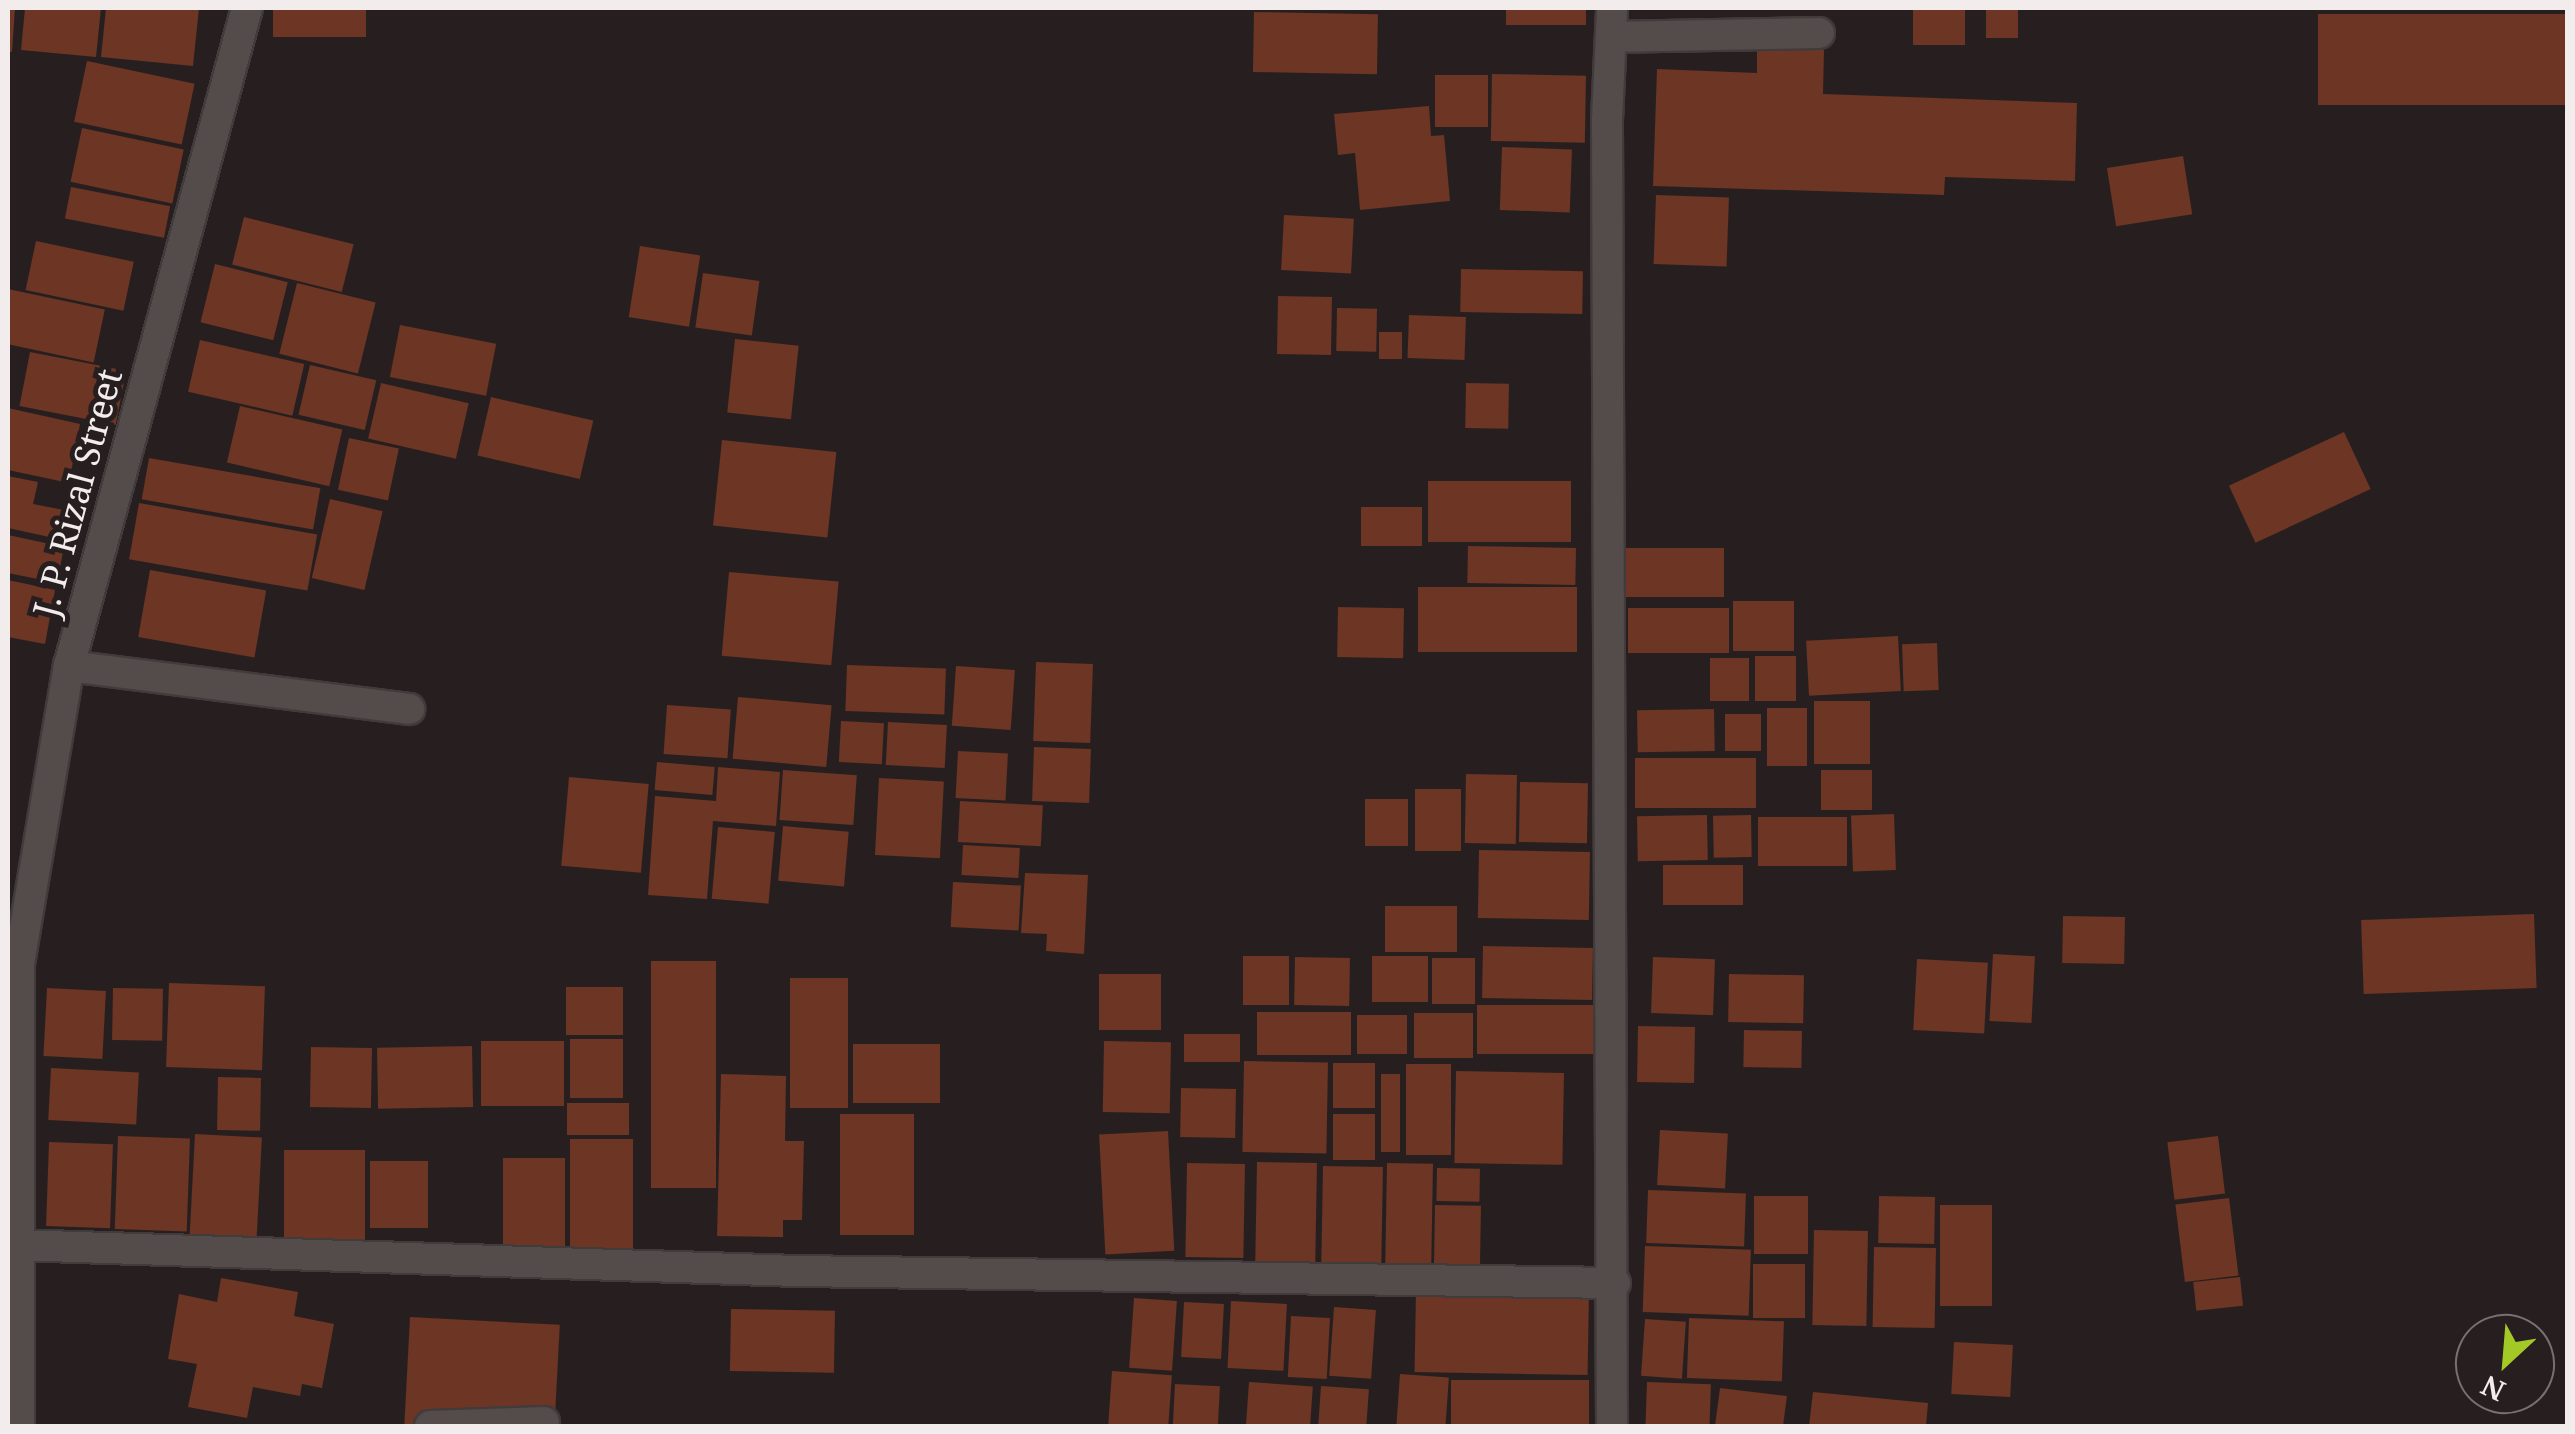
<!DOCTYPE html>
<html>
<head>
<meta charset="utf-8">
<style>
  body { margin:0 }
  #map { position:relative; width:2575px; height:1434px; overflow:hidden; background:#271f1f; font-family:"Noto Serif",serif }
  div>[style] { position:absolute }
  [style*='--x'] { left:calc(var(--x)*1px); top:calc(var(--y)*1px); width:calc(var(--w)*1px); rotate:calc(var(--a)*1deg) }
  .building>* { inset:0; background:#6c3524; transform-origin:0 0 }
  .roads { filter:drop-shadow(2px 0 #423b3b) drop-shadow(-2px 0 #423b3b) drop-shadow(0 2px #423b3b) drop-shadow(0 -2px #423b3b) }
  .minor>* { height:30px; margin:-15px; padding:0 15px; transform-origin:15px; border-radius:15px; background:#544b4b }
  span { translate:-50% -50%; white-space:nowrap; text-align:center; line-height:1.15; -webkit-text-stroke:10px #271f1f; paint-order:stroke }
  .street-label { font-size:35px; color:#f2ecec }
  .frame { position:absolute; inset:0; border:10px solid #f2ecec; pointer-events:none }
  .north { position:absolute; left:2455px; top:1314px; width:100px; height:100px; box-sizing:border-box; background:#271f1f; border:2px solid #787171; border-radius:50%; rotate:206deg; font-size:28px; font-weight:700; line-height:40px; text-align:center; color:#f2ecec }
  .north::after { content:''; display:block; margin:auto; width:35px; height:45px; background:#a3c927; clip-path:polygon(50% 0,100% 100%,50% 72%,0 100%) }
</style>
</head>
<body>
<div id="map">
  <div class="building">
    <i style="clip-path:polygon(8px 8px,15px 8px,12px 52px,8px 51px)"></i>
    <i style="clip-path:polygon(25px 8px,101px 8px,96px 57px,21px 50px)"></i>
    <i style="clip-path:polygon(106px 8px,199px 8px,193px 66px,101px 57px)"></i>
    <i style="left:273px;top:8px;width:93px;height:29px"></i>
    <i style="left:1506px;top:8px;width:80px;height:17px"></i>
    <i style="left:1913px;top:8px;width:52px;height:37px"></i>
    <i style="left:1986px;top:8px;width:32px;height:30px"></i>
    <i style="left:1254px;top:12px;width:124px;height:60px;rotate:1deg"></i>
    <i style="left:2568px;top:14px;width:91px;height:250px;rotate:90deg"></i>
    <i style="clip-path:polygon(1757px 48px,1824px 50px,1823px 94px,2077px 103px,2075px 181px,1945px 177px,1944px 195px,1653px 186px,1657px 69px,1757px 73px)"></i>
    <i style="left:87px;top:61px;width:110px;height:62px;rotate:12deg"></i>
    <i style="left:1492px;top:74px;width:94px;height:67px;rotate:1deg"></i>
    <i style="left:1435px;top:75px;width:53px;height:52px"></i>
    <i style="clip-path:polygon(1429px 106px,1431px 136px,1444px 135px,1450px 201px,1360px 210px,1355px 153px,1338px 155px,1334px 114px)"></i>
    <i style="left:82px;top:128px;width:104px;height:55px;rotate:12deg"></i>
    <i style="left:1502px;top:147px;width:70px;height:63px;rotate:2deg"></i>
    <i style="left:2183px;top:156px;width:59px;height:77px;rotate:81deg"></i>
    <i style="left:71px;top:187px;width:101px;height:32px;rotate:11deg"></i>
    <i style="left:1656px;top:195px;width:73px;height:69px;rotate:2deg"></i>
    <i style="left:1284px;top:215px;width:70px;height:55px;rotate:3deg"></i>
    <i style="left:244px;top:217px;width:113px;height:49px;rotate:14deg"></i>
    <i style="left:36px;top:241px;width:100px;height:50px;rotate:12deg"></i>
    <i style="left:640px;top:246px;width:61px;height:72px;rotate:9deg"></i>
    <i style="left:215px;top:264px;width:75px;height:60px;rotate:14deg"></i>
    <i style="left:1461px;top:269px;width:122px;height:43px;rotate:1deg"></i>
    <i style="left:703px;top:273px;width:57px;height:55px;rotate:8deg"></i>
    <i style="left:297px;top:283px;width:81px;height:73px;rotate:14deg"></i>
    <i style="left:8px;top:289px;width:99px;height:54px;rotate:12deg"></i>
    <i style="left:1278px;top:296px;width:54px;height:58px;rotate:1deg"></i>
    <i style="left:1337px;top:308px;width:40px;height:43px;rotate:1deg"></i>
    <i style="left:1409px;top:315px;width:57px;height:43px;rotate:2deg"></i>
    <i style="left:400px;top:325px;width:98px;height:53px;rotate:11deg"></i>
    <i style="left:1379px;top:332px;width:23px;height:27px"></i>
    <i style="left:735px;top:339px;width:64px;height:74px;rotate:6deg"></i>
    <i style="left:200px;top:340px;width:107px;height:53px;rotate:13deg"></i>
    <i style="left:30px;top:352px;width:98px;height:55px;rotate:11deg"></i>
    <i style="left:310px;top:365px;width:68px;height:51px;rotate:13deg"></i>
    <i style="left:381px;top:383px;width:90px;height:57px;rotate:13deg"></i>
    <i style="left:1466px;top:383px;width:43px;height:45px;rotate:1deg"></i>
    <i style="left:491px;top:397px;width:105px;height:60px;rotate:13deg"></i>
    <i style="left:240px;top:406px;width:105px;height:58px;rotate:13deg"></i>
    <i style="clip-path:polygon(8px 408px,80px 424px,69px 483px,8px 470px)"></i>
    <i style="left:2344px;top:432px;width:63px;height:127px;rotate:65deg"></i>
    <i style="left:349px;top:438px;width:51px;height:53px;rotate:12deg"></i>
    <i style="left:722px;top:440px;width:115px;height:86px;rotate:6deg"></i>
    <i style="left:149px;top:458px;width:174px;height:42px;rotate:10deg"></i>
    <i style="clip-path:polygon(8px 476px,38px 482px,33px 504px,69px 511px,63px 540px,8px 528px)"></i>
    <i style="left:1428px;top:481px;width:143px;height:61px"></i>
    <i style="left:330px;top:499px;width:54px;height:81px;rotate:13deg"></i>
    <i style="left:139px;top:503px;width:181px;height:57px;rotate:10deg"></i>
    <i style="left:1361px;top:507px;width:61px;height:39px"></i>
    <i style="clip-path:polygon(8px 535px,64px 547px,57px 583px,8px 573px)"></i>
    <i style="left:1468px;top:546px;width:108px;height:37px;rotate:1deg"></i>
    <i style="left:1626px;top:548px;width:98px;height:49px"></i>
    <i style="left:150px;top:570px;width:118px;height:68px;rotate:10deg"></i>
    <i style="left:729px;top:572px;width:110px;height:84px;rotate:5deg"></i>
    <i style="clip-path:polygon(8px 580px,55px 590px,45px 644px,8px 637px)"></i>
    <i style="left:1418px;top:587px;width:159px;height:65px"></i>
    <i style="left:1733px;top:601px;width:61px;height:50px"></i>
    <i style="left:1338px;top:607px;width:66px;height:50px;rotate:1deg"></i>
    <i style="left:1628px;top:608px;width:101px;height:45px"></i>
    <i style="left:1898px;top:636px;width:55px;height:92px;rotate:87deg"></i>
    <i style="left:1937px;top:643px;width:47px;height:35px;rotate:88deg"></i>
    <i style="left:1755px;top:656px;width:41px;height:45px"></i>
    <i style="left:1710px;top:658px;width:39px;height:43px"></i>
    <i style="left:1036px;top:662px;width:57px;height:79px;rotate:2deg"></i>
    <i style="left:847px;top:665px;width:99px;height:46px;rotate:2deg"></i>
    <i style="left:956px;top:666px;width:59px;height:60px;rotate:4deg"></i>
    <i style="left:738px;top:697px;width:94px;height:62px;rotate:5deg"></i>
    <i style="left:1814px;top:701px;width:56px;height:63px"></i>
    <i style="left:667px;top:705px;width:64px;height:49px;rotate:4deg"></i>
    <i style="left:1767px;top:708px;width:40px;height:58px"></i>
    <i style="left:1714px;top:709px;width:42px;height:77px;rotate:89deg"></i>
    <i style="left:1761px;top:714px;width:37px;height:36px;rotate:90deg"></i>
    <i style="left:841px;top:721px;width:43px;height:41px;rotate:3deg"></i>
    <i style="left:888px;top:722px;width:59px;height:43px;rotate:3deg"></i>
    <i style="left:1034px;top:747px;width:57px;height:54px;rotate:2deg"></i>
    <i style="left:958px;top:751px;width:50px;height:47px;rotate:3deg"></i>
    <i style="left:1635px;top:758px;width:121px;height:50px"></i>
    <i style="left:657px;top:762px;width:58px;height:28px;rotate:5deg"></i>
    <i style="clip-path:polygon(718px 767px,780px 772px,776px 826px,713px 821px,707px 899px,648px 895px,655px 796px,716px 801px)"></i>
    <i style="left:783px;top:770px;width:74px;height:50px;rotate:4deg"></i>
    <i style="left:1821px;top:770px;width:51px;height:40px"></i>
    <i style="left:1466px;top:774px;width:51px;height:69px;rotate:1deg"></i>
    <i style="left:569px;top:777px;width:80px;height:89px;rotate:5deg"></i>
    <i style="left:879px;top:778px;width:65px;height:77px;rotate:3deg"></i>
    <i style="left:1520px;top:782px;width:68px;height:60px;rotate:1deg"></i>
    <i style="left:1415px;top:789px;width:46px;height:62px"></i>
    <i style="left:1365px;top:799px;width:43px;height:47px"></i>
    <i style="left:960px;top:801px;width:83px;height:41px;rotate:3deg"></i>
    <i style="left:1894px;top:814px;width:56px;height:43px;rotate:88deg"></i>
    <i style="left:1707px;top:815px;width:45px;height:70px;rotate:89deg"></i>
    <i style="left:1751px;top:815px;width:42px;height:38px;rotate:89deg"></i>
    <i style="left:1758px;top:817px;width:89px;height:49px"></i>
    <i style="left:783px;top:826px;width:66px;height:55px;rotate:5deg"></i>
    <i style="left:718px;top:827px;width:57px;height:72px;rotate:5deg"></i>
    <i style="left:963px;top:845px;width:57px;height:30px;rotate:3deg"></i>
    <i style="left:1479px;top:850px;width:111px;height:68px;rotate:1deg"></i>
    <i style="left:1663px;top:865px;width:80px;height:40px"></i>
    <i style="clip-path:polygon(1025px 873px,1088px 875px,1084px 954px,1046px 951px,1047px 934px,1021px 933px)"></i>
    <i style="left:953px;top:882px;width:68px;height:45px;rotate:3deg"></i>
    <i style="left:1385px;top:906px;width:72px;height:46px"></i>
    <i style="left:2534px;top:914px;width:74px;height:173px;rotate:88deg"></i>
    <i style="left:2063px;top:916px;width:62px;height:47px;rotate:1deg"></i>
    <i style="left:1483px;top:946px;width:110px;height:52px;rotate:1deg"></i>
    <i style="left:1993px;top:954px;width:42px;height:67px;rotate:3deg"></i>
    <i style="left:1289px;top:956px;width:49px;height:46px;rotate:90deg"></i>
    <i style="left:1372px;top:956px;width:56px;height:46px"></i>
    <i style="left:1295px;top:957px;width:55px;height:48px;rotate:1deg"></i>
    <i style="left:1653px;top:957px;width:62px;height:56px;rotate:2deg"></i>
    <i style="left:1432px;top:958px;width:43px;height:46px"></i>
    <i style="left:1917px;top:959px;width:71px;height:71px;rotate:3deg"></i>
    <i style="left:651px;top:961px;width:65px;height:227px"></i>
    <i style="left:1099px;top:974px;width:62px;height:56px"></i>
    <i style="left:1729px;top:974px;width:75px;height:48px;rotate:1deg"></i>
    <i style="left:790px;top:978px;width:58px;height:130px"></i>
    <i style="left:169px;top:983px;width:96px;height:84px;rotate:2deg"></i>
    <i style="left:566px;top:987px;width:57px;height:48px"></i>
    <i style="left:47px;top:988px;width:59px;height:68px;rotate:3deg"></i>
    <i style="left:113px;top:988px;width:50px;height:52px;rotate:1deg"></i>
    <i style="left:1477px;top:1005px;width:117px;height:49px"></i>
    <i style="left:1257px;top:1012px;width:94px;height:43px"></i>
    <i style="left:1414px;top:1013px;width:59px;height:45px"></i>
    <i style="left:1357px;top:1015px;width:50px;height:39px"></i>
    <i style="left:1638px;top:1026px;width:57px;height:56px;rotate:1deg"></i>
    <i style="left:1744px;top:1030px;width:58px;height:37px;rotate:1deg"></i>
    <i style="left:1184px;top:1034px;width:56px;height:28px"></i>
    <i style="left:623px;top:1039px;width:59px;height:53px;rotate:90deg"></i>
    <i style="left:481px;top:1041px;width:83px;height:65px"></i>
    <i style="left:1104px;top:1041px;width:67px;height:71px;rotate:1deg"></i>
    <i style="left:853px;top:1044px;width:87px;height:59px"></i>
    <i style="left:472px;top:1046px;width:61px;height:95px;rotate:89deg"></i>
    <i style="left:311px;top:1047px;width:61px;height:60px;rotate:1deg"></i>
    <i style="left:1244px;top:1061px;width:84px;height:91px;rotate:1deg"></i>
    <i style="left:1333px;top:1063px;width:42px;height:45px"></i>
    <i style="left:1406px;top:1064px;width:45px;height:91px"></i>
    <i style="left:51px;top:1068px;width:88px;height:52px;rotate:3deg"></i>
    <i style="left:1456px;top:1071px;width:108px;height:92px;rotate:1deg"></i>
    <i style="clip-path:polygon(721px 1074px,786px 1076px,785px 1141px,804px 1141px,802px 1220px,783px 1220px,783px 1237px,717px 1236px)"></i>
    <i style="left:1381px;top:1074px;width:19px;height:78px"></i>
    <i style="left:218px;top:1077px;width:43px;height:53px;rotate:1deg"></i>
    <i style="left:1181px;top:1088px;width:55px;height:49px;rotate:1deg"></i>
    <i style="left:567px;top:1103px;width:62px;height:32px"></i>
    <i style="left:840px;top:1114px;width:74px;height:121px"></i>
    <i style="left:1333px;top:1114px;width:42px;height:46px"></i>
    <i style="left:1660px;top:1130px;width:68px;height:55px;rotate:3deg"></i>
    <i style="left:1168px;top:1131px;width:120px;height:69px;rotate:87deg"></i>
    <i style="left:195px;top:1134px;width:67px;height:101px;rotate:3deg"></i>
    <i style="left:118px;top:1136px;width:72px;height:93px;rotate:2deg"></i>
    <i style="left:2218px;top:1136px;width:58px;height:51px;rotate:83deg"></i>
    <i style="left:570px;top:1139px;width:63px;height:109px"></i>
    <i style="left:49px;top:1142px;width:64px;height:84px;rotate:2deg"></i>
    <i style="left:284px;top:1150px;width:81px;height:90px"></i>
    <i style="left:503px;top:1158px;width:62px;height:89px"></i>
    <i style="left:370px;top:1161px;width:58px;height:67px"></i>
    <i style="left:1257px;top:1162px;width:60px;height:102px;rotate:1deg"></i>
    <i style="left:1187px;top:1163px;width:58px;height:94px;rotate:1deg"></i>
    <i style="left:1387px;top:1163px;width:46px;height:108px;rotate:1deg"></i>
    <i style="left:1323px;top:1166px;width:60px;height:97px;rotate:1deg"></i>
    <i style="left:1437px;top:1168px;width:43px;height:33px;rotate:1deg"></i>
    <i style="left:1648px;top:1190px;width:98px;height:53px;rotate:2deg"></i>
    <i style="left:1754px;top:1196px;width:54px;height:58px"></i>
    <i style="left:1879px;top:1196px;width:56px;height:47px;rotate:1deg"></i>
    <i style="left:2229px;top:1198px;width:78px;height:54px;rotate:83deg"></i>
    <i style="left:1435px;top:1205px;width:46px;height:67px;rotate:1deg"></i>
    <i style="left:1940px;top:1205px;width:52px;height:101px"></i>
    <i style="left:1814px;top:1230px;width:54px;height:95px;rotate:1deg"></i>
    <i style="left:1645px;top:1246px;width:106px;height:66px;rotate:2deg"></i>
    <i style="left:1874px;top:1247px;width:62px;height:80px;rotate:1deg"></i>
    <i style="left:1753px;top:1264px;width:52px;height:54px"></i>
    <i style="left:2240px;top:1277px;width:29px;height:47px;rotate:84deg"></i>
    <i style="clip-path:polygon(221px 1278px,298px 1292px,294px 1316px,334px 1324px,322px 1388px,302px 1384px,300px 1396px,253px 1387px,247px 1418px,188px 1407px,197px 1364px,168px 1359px,179px 1294px,217px 1302px)"></i>
    <i style="left:1416px;top:1290px;width:173px;height:82px;rotate:1deg"></i>
    <i style="left:1134px;top:1298px;width:43px;height:70px;rotate:4deg"></i>
    <i style="left:1231px;top:1301px;width:56px;height:67px;rotate:3deg"></i>
    <i style="left:1184px;top:1302px;width:40px;height:55px;rotate:3deg"></i>
    <i style="left:1334px;top:1307px;width:42px;height:69px;rotate:4deg"></i>
    <i style="left:731px;top:1309px;width:104px;height:62px;rotate:1deg"></i>
    <i style="left:1291px;top:1316px;width:39px;height:61px;rotate:3deg"></i>
    <i style="left:410px;top:1317px;width:150px;height:109px;rotate:3deg"></i>
    <i style="left:1689px;top:1318px;width:95px;height:60px;rotate:2deg"></i>
    <i style="left:1645px;top:1319px;width:41px;height:57px;rotate:4deg"></i>
    <i style="left:1954px;top:1342px;width:59px;height:52px;rotate:3deg"></i>
    <i style="left:1112px;top:1371px;width:60px;height:55px;rotate:4deg"></i>
    <i style="left:1400px;top:1374px;width:49px;height:52px;rotate:4deg"></i>
    <i style="left:1451px;top:1380px;width:138px;height:46px"></i>
    <i style="left:1249px;top:1382px;width:64px;height:44px;rotate:4deg"></i>
    <i style="left:1647px;top:1382px;width:64px;height:44px;rotate:2deg"></i>
    <i style="left:1175px;top:1384px;width:45px;height:42px;rotate:3deg"></i>
    <i style="left:1321px;top:1386px;width:48px;height:40px;rotate:4deg"></i>
    <i style="clip-path:polygon(1720px 1388px,1787px 1396px,1783px 1426px,1715px 1426px)"></i>
    <i style="clip-path:polygon(1813px 1392px,1928px 1403px,1926px 1426px,1809px 1426px)"></i>
  </div>
  <div class="roads">
    <div class="minor">
      <i style="--x:1611;--y:37;--w:208;--a:-1.1"></i>
      <i style="--x:69;--y:666;--w:343;--a:7.2"></i>
      <i style="--x:17;--y:1245;--w:780;--a:1.91"></i>
      <i style="--x:797;--y:1271;--w:818;--a:0.84"></i>
      <i style="--x:19;--y:1426;--w:462;--a:-90"></i>
      <i style="--x:19;--y:964;--w:302;--a:-80.5"></i>
      <i style="--x:69;--y:666;--w:682;--a:-74.86"></i>
      <i style="--x:430;--y:1426;--w:114;--a:-2"></i>
      <i style="--x:1612;--y:1426;--w:1306;--a:-90.22"></i>
      <i style="--x:1607;--y:120;--w:112;--a:-87.4"></i>
    </div>
  </div>
  <div class="street-label">
    <span style="left:77px;top:493px;rotate:-75deg">J. P. Rizal Street</span>
  </div>
  <div class="frame"></div>
  <div class="north">N</div>
</div>
</body>
</html>
